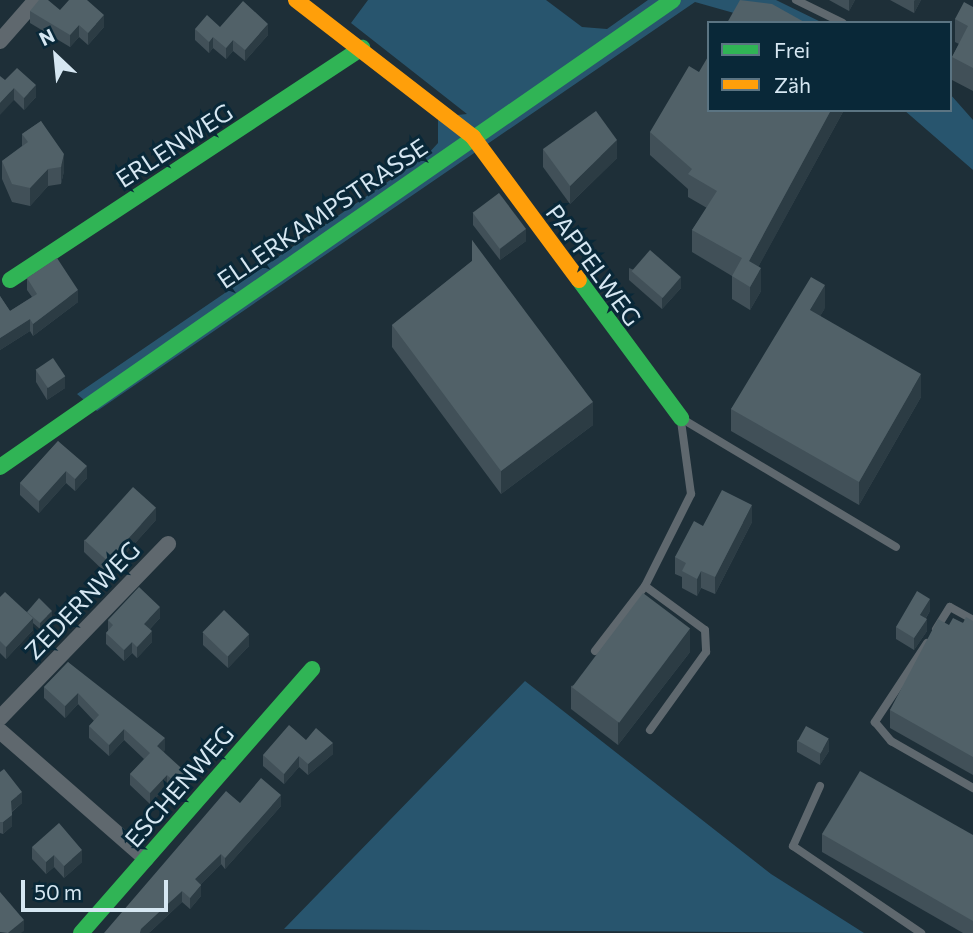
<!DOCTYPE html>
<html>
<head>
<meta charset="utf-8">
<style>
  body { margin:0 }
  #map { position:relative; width:973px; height:933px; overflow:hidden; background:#1e2f38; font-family:Commissioner,sans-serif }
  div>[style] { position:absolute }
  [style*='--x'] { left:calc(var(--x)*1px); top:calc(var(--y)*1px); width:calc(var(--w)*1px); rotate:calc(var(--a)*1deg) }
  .green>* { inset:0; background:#28556e }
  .lane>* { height:8px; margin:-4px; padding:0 4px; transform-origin:4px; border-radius:4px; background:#5f686e }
  .street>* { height:16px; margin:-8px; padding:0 8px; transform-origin:8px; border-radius:8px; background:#5f686e }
  .fast>* { height:16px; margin:-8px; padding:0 8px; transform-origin:8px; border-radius:8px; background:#30b455 }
  .slow>* { height:16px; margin:-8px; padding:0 8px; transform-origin:8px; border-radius:8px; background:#ff9f0a }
  .wall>* { inset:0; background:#415058 }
  .shaded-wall>* { inset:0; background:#2c3c44 }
  .building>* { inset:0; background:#516168; transform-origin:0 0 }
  span { translate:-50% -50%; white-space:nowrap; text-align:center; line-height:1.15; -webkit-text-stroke:6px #092838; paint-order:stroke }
  .street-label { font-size:24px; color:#d6e7f2 }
  .legend { position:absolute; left:707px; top:21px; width:245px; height:91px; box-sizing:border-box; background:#092838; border:2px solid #5b7482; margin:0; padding:9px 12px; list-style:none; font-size:21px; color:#d6e7f2 }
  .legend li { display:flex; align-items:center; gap:14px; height:35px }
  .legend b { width:35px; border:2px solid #5b7482 }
  .north { position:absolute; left:21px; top:21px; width:70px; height:70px; -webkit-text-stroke:5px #092838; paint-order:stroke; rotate:334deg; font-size:19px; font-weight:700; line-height:28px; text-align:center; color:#d6e7f2 }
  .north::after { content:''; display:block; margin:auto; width:24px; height:32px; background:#d6e7f2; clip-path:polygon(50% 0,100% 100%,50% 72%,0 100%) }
  .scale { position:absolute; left:21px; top:880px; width:147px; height:32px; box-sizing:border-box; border:4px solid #d6e7f2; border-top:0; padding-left:9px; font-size:21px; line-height:24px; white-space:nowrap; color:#d6e7f2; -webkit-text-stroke:5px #092838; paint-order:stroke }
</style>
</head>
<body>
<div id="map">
  <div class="green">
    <i style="clip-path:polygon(368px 0,546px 0,582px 27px,607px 29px,648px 0,776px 0,823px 23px,769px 23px,695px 2px,97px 411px,77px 394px,427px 155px,438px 143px,438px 117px,467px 114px,351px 23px)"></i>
    <i style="clip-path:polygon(950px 94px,973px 120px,973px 170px,904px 110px,950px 110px)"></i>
    <i style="clip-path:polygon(525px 681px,771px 874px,864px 933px,284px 929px)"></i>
  </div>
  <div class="lane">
    <i style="--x:796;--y:0;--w:52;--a:26.1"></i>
    <i style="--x:684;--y:420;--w:247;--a:30.9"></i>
    <i style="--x:645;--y:586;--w:74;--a:36.3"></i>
    <i style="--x:705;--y:630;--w:22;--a:87"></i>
    <i style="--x:706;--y:652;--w:96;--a:125.7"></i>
    <i style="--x:936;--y:629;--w:26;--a:-58"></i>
    <i style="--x:950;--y:607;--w:26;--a:29"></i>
    <i style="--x:927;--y:643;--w:95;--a:123.4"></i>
    <i style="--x:875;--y:722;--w:25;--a:50"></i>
    <i style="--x:891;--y:741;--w:95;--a:29.8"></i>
    <i style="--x:595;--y:651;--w:82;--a:-52.4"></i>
    <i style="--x:645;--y:586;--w:103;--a:-63.4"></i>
    <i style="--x:691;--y:494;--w:74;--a:-97.8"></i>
    <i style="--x:820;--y:786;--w:66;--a:114.2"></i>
    <i style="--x:793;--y:846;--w:155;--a:34.2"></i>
  </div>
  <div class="street">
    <i style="--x:0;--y:41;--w:55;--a:-48.7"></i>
    <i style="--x:0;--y:718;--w:242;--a:-46"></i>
    <i style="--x:0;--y:731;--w:194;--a:41.2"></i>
  </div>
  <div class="fast">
    <i style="--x:10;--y:280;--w:422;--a:-33.4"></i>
    <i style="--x:579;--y:280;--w:172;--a:53.5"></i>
    <i style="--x:0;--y:467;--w:819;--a:-34.76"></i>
    <i style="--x:81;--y:933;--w:351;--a:-48.8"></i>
  </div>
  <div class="slow">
    <i style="--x:296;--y:0;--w:224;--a:37.7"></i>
    <i style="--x:473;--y:137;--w:178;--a:53.5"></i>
  </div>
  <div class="wall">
    <i style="clip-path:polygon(829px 0,855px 0,849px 11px)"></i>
    <i style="clip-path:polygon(890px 0,921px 0,914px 13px)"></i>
    <i style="clip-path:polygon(973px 7px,973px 91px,952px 80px,952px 57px,959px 44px,955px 42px,955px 19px)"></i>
    <i style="clip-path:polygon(60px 10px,104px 27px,88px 45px,79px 37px,70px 47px,30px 23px,30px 11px)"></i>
    <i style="clip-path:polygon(220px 27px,268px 35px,245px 61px,233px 51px,226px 59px,213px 48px,209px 53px,195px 40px,195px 29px)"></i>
    <i style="clip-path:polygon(5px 80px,36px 97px,24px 110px,14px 100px)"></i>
    <i style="clip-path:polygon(709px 110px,844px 110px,758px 267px,761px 291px,750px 310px,732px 299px,732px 276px,692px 252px,692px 230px,707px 208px,688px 197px,688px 189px,650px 155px,650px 132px)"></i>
    <i style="clip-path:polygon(41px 121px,64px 171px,61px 184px,48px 186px,30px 206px,12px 202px,2px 179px,2px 161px,22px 146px,22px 134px)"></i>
    <i style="clip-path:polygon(543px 149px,617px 158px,570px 204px,543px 167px)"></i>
    <i style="clip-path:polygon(473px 213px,526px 241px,500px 260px,473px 225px)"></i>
    <i style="clip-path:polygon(472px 240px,593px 425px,501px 494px,392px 347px,392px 325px,472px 261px)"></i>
    <i style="clip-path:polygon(629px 268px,681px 288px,662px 309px,629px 280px)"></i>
    <i style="clip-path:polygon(27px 278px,78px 302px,33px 336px,30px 331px,0 350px,0 296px,10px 311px,32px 297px,27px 290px)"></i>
    <i style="clip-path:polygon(825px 308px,820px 316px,921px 397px,859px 505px,731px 431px,731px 409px)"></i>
    <i style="clip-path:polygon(36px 370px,65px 388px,47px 400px,36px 382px)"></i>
    <i style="clip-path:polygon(58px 441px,87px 478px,75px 491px,66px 483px,39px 513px,20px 495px,20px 483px)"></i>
    <i style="clip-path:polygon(156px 520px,107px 574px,84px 552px,84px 540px)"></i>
    <i style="clip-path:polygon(752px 522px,715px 594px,701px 588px,697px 596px,682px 588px,682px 577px,675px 574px,675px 557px,703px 526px)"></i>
    <i style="clip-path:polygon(0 597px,27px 612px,52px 617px,40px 629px,33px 623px,33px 630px,6px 659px,0 653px)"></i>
    <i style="clip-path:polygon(930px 611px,926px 618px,927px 631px,914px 650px,896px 639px,896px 627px)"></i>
    <i style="clip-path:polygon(160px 618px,150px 629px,152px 642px,137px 658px,132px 653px,124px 661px,106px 644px,106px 633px,108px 631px,108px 620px)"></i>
    <i style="clip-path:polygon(973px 621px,973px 775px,890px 728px,890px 710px,949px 625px)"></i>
    <i style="clip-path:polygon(203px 633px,249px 646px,228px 668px,203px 645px)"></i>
    <i style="clip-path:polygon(690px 652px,618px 745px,571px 709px,571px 686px)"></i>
    <i style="clip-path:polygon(68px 662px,165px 750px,163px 751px,190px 788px,180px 798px,167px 786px,150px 804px,130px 785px,130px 774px,144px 759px,124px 740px,109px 756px,89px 738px,89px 726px,94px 721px,78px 704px,65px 718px,44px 698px,44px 687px)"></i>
    <i style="clip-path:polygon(306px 740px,333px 754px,308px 775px,299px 767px,284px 784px,263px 766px,263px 755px)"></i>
    <i style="clip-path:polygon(797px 740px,829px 751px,820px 765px,797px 752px)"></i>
    <i style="clip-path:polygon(0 772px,22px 803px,12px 812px,12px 826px,3px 834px,0 833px)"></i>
    <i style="clip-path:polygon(240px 803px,281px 806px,225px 869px,221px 864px,201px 884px,201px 896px,190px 909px,182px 902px,149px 933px)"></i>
    <i style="clip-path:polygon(822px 834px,973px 835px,973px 933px,963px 933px,822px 852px)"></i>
    <i style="clip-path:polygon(32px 847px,82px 862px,64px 878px,54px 867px,46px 874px,32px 859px)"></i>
  </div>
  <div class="shaded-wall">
    <i style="clip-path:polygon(849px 0,855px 0,849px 11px)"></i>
    <i style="clip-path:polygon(915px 0,921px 0,914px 13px,914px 1px)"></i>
    <i style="clip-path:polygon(104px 15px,104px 27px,88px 45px,88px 33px)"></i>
    <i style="clip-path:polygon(268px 24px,268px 35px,245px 61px,245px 50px)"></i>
    <i style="clip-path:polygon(79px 25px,79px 37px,70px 47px,70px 35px)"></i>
    <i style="clip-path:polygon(213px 37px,213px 48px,209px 53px,209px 42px)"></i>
    <i style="clip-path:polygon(233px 40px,233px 51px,226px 59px,226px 48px)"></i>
    <i style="clip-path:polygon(36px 85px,36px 97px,24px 110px,24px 98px)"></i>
    <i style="clip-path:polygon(14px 88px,14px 100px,0 115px,0 103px)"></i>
    <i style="clip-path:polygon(831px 110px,844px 110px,749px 284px,749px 261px)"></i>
    <i style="clip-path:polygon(617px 140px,617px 158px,570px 204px,570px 186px)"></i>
    <i style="clip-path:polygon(64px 154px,64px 171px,61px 184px,61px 167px)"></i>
    <i style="clip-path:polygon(48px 169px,48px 186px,30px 206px,30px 188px)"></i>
    <i style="clip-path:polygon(526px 229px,526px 241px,500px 260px,500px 249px)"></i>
    <i style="clip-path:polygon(761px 268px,761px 291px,750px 310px,750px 287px)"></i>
    <i style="clip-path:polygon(681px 277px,681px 288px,662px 309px,662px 297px)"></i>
    <i style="clip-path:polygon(825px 285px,825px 308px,810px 333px,810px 310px)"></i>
    <i style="clip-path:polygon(78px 290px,78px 302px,33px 336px,33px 324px)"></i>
    <i style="clip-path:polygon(30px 319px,30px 331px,0 350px,0 338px)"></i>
    <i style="clip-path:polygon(921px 374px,921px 397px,859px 505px,859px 482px)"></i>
    <i style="clip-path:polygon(65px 376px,65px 388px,47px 400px,47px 388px)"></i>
    <i style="clip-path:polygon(593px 402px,593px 425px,501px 494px,501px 471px)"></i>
    <i style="clip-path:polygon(87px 466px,87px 478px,75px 491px,75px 479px)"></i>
    <i style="clip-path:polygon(66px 471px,66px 483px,39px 513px,39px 501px)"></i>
    <i style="clip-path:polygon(752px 505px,752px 522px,715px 594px,715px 577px)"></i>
    <i style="clip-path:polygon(156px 508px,156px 520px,107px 574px,107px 562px)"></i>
    <i style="clip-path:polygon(701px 571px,701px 588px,697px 596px,697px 579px)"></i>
    <i style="clip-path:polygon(930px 599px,930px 611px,920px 627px,920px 615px)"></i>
    <i style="clip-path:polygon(160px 607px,160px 618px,144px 635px,144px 624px)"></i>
    <i style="clip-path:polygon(52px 611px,52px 617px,40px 629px,40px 623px)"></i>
    <i style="clip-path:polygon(33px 618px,33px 630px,6px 659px,6px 647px)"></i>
    <i style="clip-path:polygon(927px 619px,927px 631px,914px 650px,914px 638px)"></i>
    <i style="clip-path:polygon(690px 629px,690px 652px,618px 745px,618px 722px)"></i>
    <i style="clip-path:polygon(152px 631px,152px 642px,137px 658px,137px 647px)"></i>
    <i style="clip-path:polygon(249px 634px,249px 646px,228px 668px,228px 656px)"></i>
    <i style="clip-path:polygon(132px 642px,132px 653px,124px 661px,124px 650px)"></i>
    <i style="clip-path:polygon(78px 693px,78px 704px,65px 718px,65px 706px)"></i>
    <i style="clip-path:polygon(124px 729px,124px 740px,109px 756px,109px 745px)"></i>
    <i style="clip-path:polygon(165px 738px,165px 750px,157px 757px,157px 746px)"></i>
    <i style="clip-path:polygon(829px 739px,829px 751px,820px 765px,820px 754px)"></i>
    <i style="clip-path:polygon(333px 743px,333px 754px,308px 775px,308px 764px)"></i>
    <i style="clip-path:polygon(299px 756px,299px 767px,284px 784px,284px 774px)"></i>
    <i style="clip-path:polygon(167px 775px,167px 786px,150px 804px,150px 793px)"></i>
    <i style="clip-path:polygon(190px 776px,190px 788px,180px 798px,180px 787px)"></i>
    <i style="clip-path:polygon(22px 792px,22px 803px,11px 812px,11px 801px)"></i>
    <i style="clip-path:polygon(281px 795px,281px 806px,225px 869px,225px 858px)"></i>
    <i style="clip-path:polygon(12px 815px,12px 826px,3px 834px,3px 822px)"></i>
    <i style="clip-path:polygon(82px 850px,82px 862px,64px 878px,64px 866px)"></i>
    <i style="clip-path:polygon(221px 854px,221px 864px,195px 890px,195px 879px)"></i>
    <i style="clip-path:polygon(54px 855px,54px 867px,46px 874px,46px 862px)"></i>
    <i style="clip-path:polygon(201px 885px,201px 896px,190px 909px,190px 898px)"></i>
    <i style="clip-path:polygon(182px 891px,182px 902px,149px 933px,140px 933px,141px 929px)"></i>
    <i style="clip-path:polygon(24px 920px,24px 931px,21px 933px,8px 933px)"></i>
  </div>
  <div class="building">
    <i style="clip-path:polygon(39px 0,48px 0,60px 10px,69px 0,87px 0,104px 15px,88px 33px,79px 25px,70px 35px,30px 11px)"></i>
    <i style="clip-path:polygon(740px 0,772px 4px,806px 23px,727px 23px)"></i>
    <i style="clip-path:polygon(243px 1px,268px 24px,245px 50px,233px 40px,226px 48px,213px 37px,209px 42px,195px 29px,207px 15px,220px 27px)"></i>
    <i style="clip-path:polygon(964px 2px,973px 7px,973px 68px,952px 57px,968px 26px,955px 19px)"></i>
    <i style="clip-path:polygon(709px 55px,709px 110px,831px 110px,749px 261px,761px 268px,750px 287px,732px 276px,742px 258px,692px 230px,717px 191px,688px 174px,692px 169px,650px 132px,689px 66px,699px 72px)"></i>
    <i style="clip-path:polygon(17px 68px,36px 85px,24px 98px,14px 88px,0 103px,0 76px,5px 80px)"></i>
    <i style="clip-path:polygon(596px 111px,617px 140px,570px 186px,543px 149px)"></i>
    <i style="clip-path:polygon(41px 121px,64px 154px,61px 167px,48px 169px,30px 188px,12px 184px,2px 161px,28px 142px,22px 134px)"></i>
    <i style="left:499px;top:193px;width:45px;height:33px;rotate:53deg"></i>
    <i style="clip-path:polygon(472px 240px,593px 402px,501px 471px,392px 325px,472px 261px)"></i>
    <i style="left:650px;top:250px;width:41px;height:28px;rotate:41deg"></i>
    <i style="clip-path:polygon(57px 258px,78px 290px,33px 324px,30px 319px,0 338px,0 296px,10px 311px,37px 294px,27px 278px)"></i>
    <i style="clip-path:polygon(811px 277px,825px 285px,810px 310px,921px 374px,859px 482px,731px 409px)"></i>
    <i style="left:53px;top:358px;width:22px;height:21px;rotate:56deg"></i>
    <i style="clip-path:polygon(58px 441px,87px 466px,75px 479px,66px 471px,39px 501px,20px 483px)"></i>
    <i style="left:133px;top:487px;width:31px;height:72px;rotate:42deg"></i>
    <i style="clip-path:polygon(722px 490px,752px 505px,715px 577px,701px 571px,697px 579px,682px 571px,686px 563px,675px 557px,694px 521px,703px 526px)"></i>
    <i style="clip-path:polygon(139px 587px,160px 607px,144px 624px,152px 631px,137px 647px,132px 642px,124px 650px,106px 633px,113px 625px,108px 620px)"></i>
    <i style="clip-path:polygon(917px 591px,930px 599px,920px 615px,927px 619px,914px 638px,896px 627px)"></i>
    <i style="clip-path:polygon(5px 592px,33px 618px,6px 647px,0 641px,0 597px)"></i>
    <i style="left:643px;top:593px;width:59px;height:118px;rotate:37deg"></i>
    <i style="clip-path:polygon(39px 598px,52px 611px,40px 623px,27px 612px)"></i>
    <i style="left:224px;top:610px;width:35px;height:31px;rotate:44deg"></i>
    <i style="clip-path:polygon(966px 617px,973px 621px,973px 757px,890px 710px,938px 619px,949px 625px,953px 618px,963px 623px)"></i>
    <i style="clip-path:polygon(68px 662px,165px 738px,157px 746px,190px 776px,180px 787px,167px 775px,150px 793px,130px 774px,150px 753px,124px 729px,109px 745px,89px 726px,99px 715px,78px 693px,65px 706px,44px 687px)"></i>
    <i style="clip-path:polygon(289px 725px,306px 740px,316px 728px,333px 743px,308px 764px,299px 756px,284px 774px,263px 755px)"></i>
    <i style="left:806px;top:726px;width:26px;height:17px;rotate:29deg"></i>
    <i style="clip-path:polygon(4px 769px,22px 792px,11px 801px,12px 815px,3px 822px,0 822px,0 772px)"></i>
    <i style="clip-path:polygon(860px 771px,973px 835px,973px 921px,822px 834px)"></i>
    <i style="clip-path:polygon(261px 778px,281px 795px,225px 858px,221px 854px,195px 879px,201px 885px,190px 898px,182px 891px,141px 929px,140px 933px,104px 933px,226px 791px,240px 803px)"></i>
    <i style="clip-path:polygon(59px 823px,82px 850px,64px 866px,54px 855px,46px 862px,32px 847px)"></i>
    <i style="clip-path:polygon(0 892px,24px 920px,8px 933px,0 932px)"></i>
  </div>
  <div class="street-label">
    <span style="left:174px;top:145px;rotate:-33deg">ERLENWEG</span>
    <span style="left:322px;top:213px;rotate:-34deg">ELLERKAMPSTRASSE</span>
    <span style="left:594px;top:265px;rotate:54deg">PAPPELWEG</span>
    <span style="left:82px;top:600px;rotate:-46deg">ZEDERNWEG</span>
    <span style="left:179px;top:786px;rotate:-49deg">ESCHENWEG</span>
  </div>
  <ul class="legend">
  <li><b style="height:9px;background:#30b455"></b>Frei</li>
  <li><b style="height:9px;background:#ff9f0a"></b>Zäh</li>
  </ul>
  <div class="north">N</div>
  <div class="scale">50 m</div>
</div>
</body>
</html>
